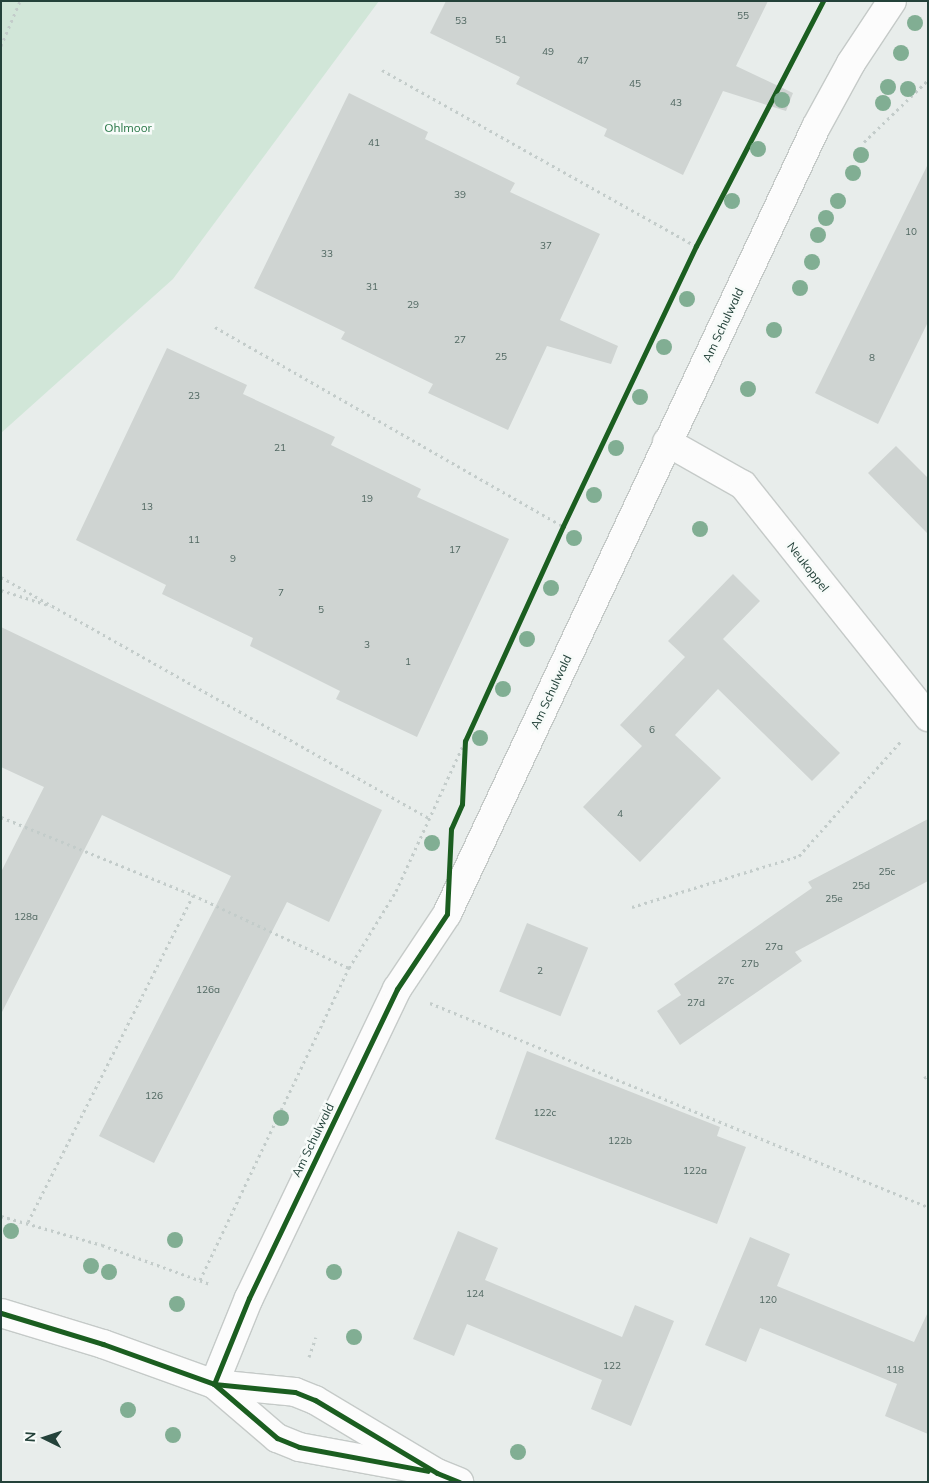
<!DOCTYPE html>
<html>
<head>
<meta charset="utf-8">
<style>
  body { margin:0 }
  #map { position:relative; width:929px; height:1483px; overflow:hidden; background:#e8edeb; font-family:Mulish,sans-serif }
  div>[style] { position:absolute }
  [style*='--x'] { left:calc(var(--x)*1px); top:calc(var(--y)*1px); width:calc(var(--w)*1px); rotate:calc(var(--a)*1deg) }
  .green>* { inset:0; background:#d1e6d8 }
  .building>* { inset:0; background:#cfd4d2; transform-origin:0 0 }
  .path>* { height:3px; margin-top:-1.5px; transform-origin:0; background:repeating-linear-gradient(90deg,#c3ccca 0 2.5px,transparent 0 6.5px) }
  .roads { filter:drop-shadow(1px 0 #c5cac8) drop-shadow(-1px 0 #c5cac8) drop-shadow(0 1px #c5cac8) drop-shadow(0 -1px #c5cac8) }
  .minor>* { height:28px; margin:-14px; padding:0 14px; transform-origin:14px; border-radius:14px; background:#fcfcfc }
  .cycleway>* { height:5px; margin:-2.5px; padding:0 2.5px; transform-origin:2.5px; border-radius:2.5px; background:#1b5e20 }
  .trees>* { width:16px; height:16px; margin:-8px; border-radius:50%; background:#81ae93 }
  span { translate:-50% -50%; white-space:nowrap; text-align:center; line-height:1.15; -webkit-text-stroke:5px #f7fbf9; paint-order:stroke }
  .number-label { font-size:10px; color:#506761 }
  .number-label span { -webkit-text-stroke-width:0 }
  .park-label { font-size:12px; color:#2d7a4b }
  .street-label { font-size:12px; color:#24423a }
  .frame { position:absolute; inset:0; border:2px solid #24423a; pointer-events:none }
  .north { position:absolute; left:20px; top:1413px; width:50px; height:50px; -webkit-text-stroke:4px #f7fbf9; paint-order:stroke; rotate:274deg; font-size:14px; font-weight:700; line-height:20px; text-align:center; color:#24423a }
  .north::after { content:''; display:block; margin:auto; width:18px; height:22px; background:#24423a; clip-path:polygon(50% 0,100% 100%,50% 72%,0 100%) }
</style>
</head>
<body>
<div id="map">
  <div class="green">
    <i style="clip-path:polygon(1px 1px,379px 1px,173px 279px,1px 433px)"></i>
  </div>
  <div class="building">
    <i style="clip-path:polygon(446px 1px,768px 1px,736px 66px,793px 93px,786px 111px,723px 91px,683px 175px,604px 136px,607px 129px,516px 84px,520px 77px,430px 33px)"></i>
    <i style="clip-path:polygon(349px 93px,428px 132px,425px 139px,515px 183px,510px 192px,600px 234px,560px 320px,618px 346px,611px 364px,547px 346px,508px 430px,428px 393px,433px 384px,341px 339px,345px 332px,254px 288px)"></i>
    <i style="clip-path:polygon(928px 164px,928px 322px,878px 424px,815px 393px)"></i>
    <i style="clip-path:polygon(167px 348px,247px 385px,243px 394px,335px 437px,331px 445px,421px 489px,417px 497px,509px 539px,417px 737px,336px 699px,340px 691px,250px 646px,253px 638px,162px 594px,166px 585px,76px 540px)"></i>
    <i style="clip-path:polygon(896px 446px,928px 478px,928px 534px,868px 473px)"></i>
    <i style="clip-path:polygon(733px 574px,760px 601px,723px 639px,840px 753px,812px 781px,718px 689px,675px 735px,721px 778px,640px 862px,583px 807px,642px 746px,620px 725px,685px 657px,668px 641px)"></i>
    <i style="clip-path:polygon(1px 627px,382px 810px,329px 922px,287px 902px,154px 1163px,99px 1136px,231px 876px,102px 815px,1px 1014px,1px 872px,44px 787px,1px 767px)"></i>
    <i style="clip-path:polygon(928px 819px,928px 881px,795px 952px,802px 961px,680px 1045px,657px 1011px,681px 995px,674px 984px,812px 888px,808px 882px)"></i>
    <i style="left:527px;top:923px;width:66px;height:74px;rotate:22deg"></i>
    <i style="clip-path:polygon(527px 1051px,720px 1127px,717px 1136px,746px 1147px,717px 1224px,495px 1139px)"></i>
    <i style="clip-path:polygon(458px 1231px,498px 1248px,485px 1280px,622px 1337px,635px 1305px,674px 1321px,631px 1426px,591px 1409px,602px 1380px,467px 1324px,454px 1356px,413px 1339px)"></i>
    <i style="clip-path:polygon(750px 1237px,790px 1254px,777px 1286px,914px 1342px,928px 1312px,928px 1434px,885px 1416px,897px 1384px,760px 1328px,746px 1362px,705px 1345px)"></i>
  </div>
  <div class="path">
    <i style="--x:1;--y:46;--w:49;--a:-67.1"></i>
    <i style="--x:382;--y:70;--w:360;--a:29.3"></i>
    <i style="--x:864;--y:142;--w:89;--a:-44.1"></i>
    <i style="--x:215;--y:327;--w:401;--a:29.8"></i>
    <i style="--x:1;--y:577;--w:491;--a:29.4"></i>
    <i style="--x:1;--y:590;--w:52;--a:17.7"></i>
    <i style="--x:1;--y:817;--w:207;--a:22.1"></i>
    <i style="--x:193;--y:895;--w:172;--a:25.1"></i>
    <i style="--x:632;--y:907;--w:175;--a:-17"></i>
    <i style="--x:799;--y:856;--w:155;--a:-48.4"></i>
    <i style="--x:430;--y:1003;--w:538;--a:22.28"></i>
    <i style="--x:924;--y:1078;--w:4;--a:-27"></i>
    <i style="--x:1;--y:1216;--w:105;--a:16"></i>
    <i style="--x:102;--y:1245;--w:115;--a:19.9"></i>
    <i style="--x:28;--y:1222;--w:366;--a:-63.2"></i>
    <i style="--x:200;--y:1280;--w:346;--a:-64.5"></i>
    <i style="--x:349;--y:968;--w:90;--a:-58.6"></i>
    <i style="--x:396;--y:891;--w:165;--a:-65.3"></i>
    <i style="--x:309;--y:1357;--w:21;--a:-71"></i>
  </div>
  <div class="roads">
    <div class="minor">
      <i style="--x:667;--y:442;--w:87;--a:29.5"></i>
      <i style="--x:743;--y:485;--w:297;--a:51.4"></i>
      <i style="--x:1;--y:1313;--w:107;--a:16.9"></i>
      <i style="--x:103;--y:1344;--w:118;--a:19.8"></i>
      <i style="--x:214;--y:1384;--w:81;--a:5.6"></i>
      <i style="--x:295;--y:1392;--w:22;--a:22"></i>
      <i style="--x:315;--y:1400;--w:142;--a:30.9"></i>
      <i style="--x:437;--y:1473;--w:24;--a:22"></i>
      <i style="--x:214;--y:1384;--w:93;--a:-67.9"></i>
      <i style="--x:249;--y:1298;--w:343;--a:-64.4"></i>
      <i style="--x:397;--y:989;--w:90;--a:-56.3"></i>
      <i style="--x:447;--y:914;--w:869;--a:-64.88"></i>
      <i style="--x:816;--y:127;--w:73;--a:-61.3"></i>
      <i style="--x:851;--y:63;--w:74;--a:-56.5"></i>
      <i style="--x:214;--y:1384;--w:83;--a:40.6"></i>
      <i style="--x:277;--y:1438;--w:24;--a:22"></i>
      <i style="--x:299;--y:1447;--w:122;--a:10.4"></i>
    </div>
  </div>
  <div class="cycleway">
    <i style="--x:1;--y:1313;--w:107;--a:16.9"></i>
    <i style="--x:103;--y:1344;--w:118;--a:19.8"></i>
    <i style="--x:214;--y:1384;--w:81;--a:5.6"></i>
    <i style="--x:295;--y:1392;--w:22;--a:22"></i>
    <i style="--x:315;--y:1400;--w:142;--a:30.9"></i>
    <i style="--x:437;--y:1473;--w:24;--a:22"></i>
    <i style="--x:214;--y:1384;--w:93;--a:-67.9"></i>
    <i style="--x:249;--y:1298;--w:343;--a:-64.4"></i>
    <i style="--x:397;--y:989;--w:90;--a:-56.3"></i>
    <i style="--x:447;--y:914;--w:85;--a:-87.3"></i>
    <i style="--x:451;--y:829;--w:27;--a:-66"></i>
    <i style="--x:462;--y:804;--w:63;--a:-87.3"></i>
    <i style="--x:465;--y:741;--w:236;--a:-65.5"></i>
    <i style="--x:563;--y:526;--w:310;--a:-64.6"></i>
    <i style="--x:696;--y:246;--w:276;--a:-62.6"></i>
    <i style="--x:214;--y:1384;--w:83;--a:40.6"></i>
    <i style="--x:277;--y:1438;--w:24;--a:22"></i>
    <i style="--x:299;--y:1447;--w:131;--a:10.5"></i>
  </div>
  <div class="trees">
    <i style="left:915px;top:23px"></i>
    <i style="left:901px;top:53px"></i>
    <i style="left:888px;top:87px"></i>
    <i style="left:908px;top:89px"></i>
    <i style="left:782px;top:100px"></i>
    <i style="left:883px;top:103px"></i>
    <i style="left:758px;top:149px"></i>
    <i style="left:861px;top:155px"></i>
    <i style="left:853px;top:173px"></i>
    <i style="left:732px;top:201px"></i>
    <i style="left:838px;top:201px"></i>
    <i style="left:826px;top:218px"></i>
    <i style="left:818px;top:235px"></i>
    <i style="left:812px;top:262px"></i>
    <i style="left:800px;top:288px"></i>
    <i style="left:687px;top:299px"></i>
    <i style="left:774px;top:330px"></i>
    <i style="left:664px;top:347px"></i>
    <i style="left:748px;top:389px"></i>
    <i style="left:640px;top:397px"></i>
    <i style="left:616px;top:448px"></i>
    <i style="left:594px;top:495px"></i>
    <i style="left:700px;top:529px"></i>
    <i style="left:574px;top:538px"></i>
    <i style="left:551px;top:588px"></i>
    <i style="left:527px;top:639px"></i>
    <i style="left:503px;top:689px"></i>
    <i style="left:480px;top:738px"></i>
    <i style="left:432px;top:843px"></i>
    <i style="left:281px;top:1118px"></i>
    <i style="left:11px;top:1231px"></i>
    <i style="left:175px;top:1240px"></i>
    <i style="left:91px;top:1266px"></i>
    <i style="left:109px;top:1272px"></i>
    <i style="left:334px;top:1272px"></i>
    <i style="left:177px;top:1304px"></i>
    <i style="left:354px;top:1337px"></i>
    <i style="left:128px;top:1410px"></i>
    <i style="left:173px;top:1435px"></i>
    <i style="left:518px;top:1452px"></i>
  </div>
  <div class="number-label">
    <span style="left:743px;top:16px">55</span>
    <span style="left:461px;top:21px">53</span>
    <span style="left:501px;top:40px">51</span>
    <span style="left:548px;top:52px">49</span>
    <span style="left:583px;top:61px">47</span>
    <span style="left:635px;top:84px">45</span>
    <span style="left:676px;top:103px">43</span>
    <span style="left:374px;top:143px">41</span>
    <span style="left:460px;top:195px">39</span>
    <span style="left:911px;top:232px">10</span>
    <span style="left:546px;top:246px">37</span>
    <span style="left:327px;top:254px">33</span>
    <span style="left:372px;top:287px">31</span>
    <span style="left:413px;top:305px">29</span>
    <span style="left:460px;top:340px">27</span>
    <span style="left:501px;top:357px">25</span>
    <span style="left:872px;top:358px">8</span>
    <span style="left:194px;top:396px">23</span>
    <span style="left:280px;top:448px">21</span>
    <span style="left:367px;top:499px">19</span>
    <span style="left:147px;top:507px">13</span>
    <span style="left:194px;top:540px">11</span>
    <span style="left:455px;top:550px">17</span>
    <span style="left:233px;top:559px">9</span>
    <span style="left:281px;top:593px">7</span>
    <span style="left:321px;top:610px">5</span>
    <span style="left:367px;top:645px">3</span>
    <span style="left:408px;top:662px">1</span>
    <span style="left:652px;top:730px">6</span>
    <span style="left:620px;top:814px">4</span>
    <span style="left:887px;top:872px">25c</span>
    <span style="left:861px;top:886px">25d</span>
    <span style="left:834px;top:899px">25e</span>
    <span style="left:26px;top:917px">128a</span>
    <span style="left:774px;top:947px">27a</span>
    <span style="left:750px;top:964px">27b</span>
    <span style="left:540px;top:971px">2</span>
    <span style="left:726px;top:981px">27c</span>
    <span style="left:208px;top:990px">126a</span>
    <span style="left:696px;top:1003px">27d</span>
    <span style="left:154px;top:1096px">126</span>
    <span style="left:545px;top:1113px">122c</span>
    <span style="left:620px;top:1141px">122b</span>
    <span style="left:695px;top:1171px">122a</span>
    <span style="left:475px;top:1294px">124</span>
    <span style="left:768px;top:1300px">120</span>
    <span style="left:612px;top:1366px">122</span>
    <span style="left:895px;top:1370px">118</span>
  </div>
  <div class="park-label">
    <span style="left:128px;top:128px">Ohlmoor</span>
  </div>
  <div class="street-label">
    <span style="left:723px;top:325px;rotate:-65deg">Am Schulwald</span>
    <span style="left:808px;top:567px;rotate:52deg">Neukoppel</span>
    <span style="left:551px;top:692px;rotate:-65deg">Am Schulwald</span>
    <span style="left:313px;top:1140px;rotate:-64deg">Am Schulwald</span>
  </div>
  <div class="frame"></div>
  <div class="north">N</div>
</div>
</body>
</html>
